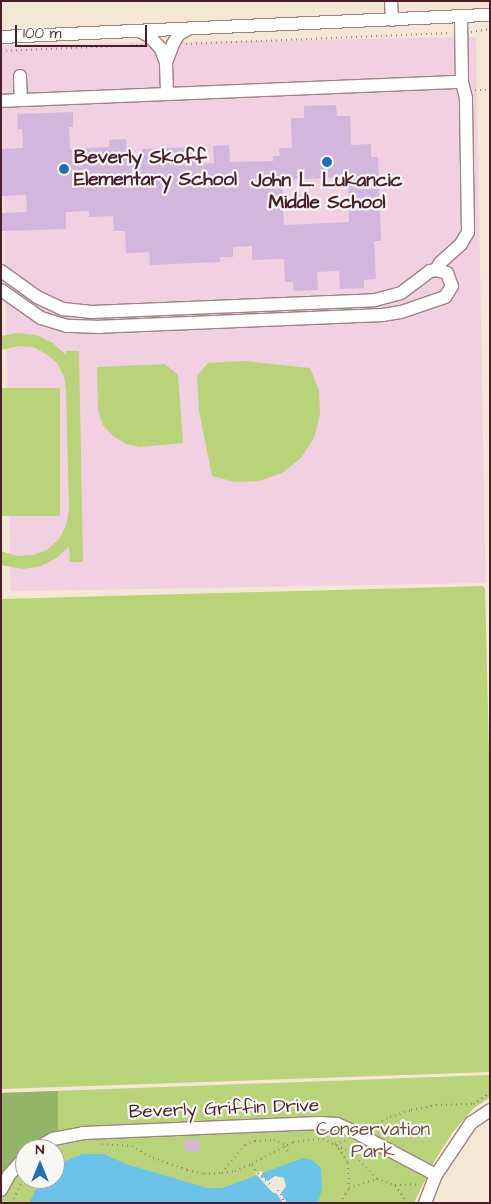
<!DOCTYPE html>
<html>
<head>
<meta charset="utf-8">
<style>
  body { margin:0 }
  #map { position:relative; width:491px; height:1204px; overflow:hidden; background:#f4e7d5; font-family:"Architects Daughter",sans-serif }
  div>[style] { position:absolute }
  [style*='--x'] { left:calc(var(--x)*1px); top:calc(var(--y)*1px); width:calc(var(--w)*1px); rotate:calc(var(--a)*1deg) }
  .built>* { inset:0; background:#f1d0e2; transform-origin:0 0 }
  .green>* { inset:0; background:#b9d378; transform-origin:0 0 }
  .forest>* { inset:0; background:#92b568 }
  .water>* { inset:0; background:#6bc3e9 }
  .pier>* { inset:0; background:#f4e7d5 }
  .building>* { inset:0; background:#d3b6dc; transform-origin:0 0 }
  .path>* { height:2px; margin-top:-1px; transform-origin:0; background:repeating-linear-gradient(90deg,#9f8380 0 1px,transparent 0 5px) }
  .roads { filter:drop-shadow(1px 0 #9f8380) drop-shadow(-1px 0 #9f8380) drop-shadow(0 1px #9f8380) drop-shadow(0 -1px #9f8380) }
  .minor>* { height:12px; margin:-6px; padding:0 6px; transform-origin:6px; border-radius:6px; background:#fff }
  .dots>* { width:14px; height:14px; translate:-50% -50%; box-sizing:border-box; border:2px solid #f6f6f2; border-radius:50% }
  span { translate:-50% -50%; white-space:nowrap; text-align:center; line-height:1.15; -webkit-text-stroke:4.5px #f6f6f2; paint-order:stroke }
  .poi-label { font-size:19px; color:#4a1f2b; font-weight:700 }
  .left { translate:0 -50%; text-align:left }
  .street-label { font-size:19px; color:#4a1f2b }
  .park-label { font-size:19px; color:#664c3e }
  .frame { position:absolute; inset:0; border:2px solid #4a1f2b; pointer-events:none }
  .north { position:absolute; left:15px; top:1139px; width:50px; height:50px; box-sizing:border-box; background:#f6f6f2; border:1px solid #b1a0a2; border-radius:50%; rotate:0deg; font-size:14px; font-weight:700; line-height:20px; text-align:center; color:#4a1f2b }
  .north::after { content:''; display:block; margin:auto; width:18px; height:22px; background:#1f6fb2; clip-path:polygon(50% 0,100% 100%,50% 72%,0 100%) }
  .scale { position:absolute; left:15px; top:25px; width:132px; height:22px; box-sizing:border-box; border:2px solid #4a1f2b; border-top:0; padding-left:6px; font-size:15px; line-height:18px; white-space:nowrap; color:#4a1f2b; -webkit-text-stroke:4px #f6f6f2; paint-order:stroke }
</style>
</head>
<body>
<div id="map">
  <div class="built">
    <i style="left:476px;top:37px;width:546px;height:475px;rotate:89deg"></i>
  </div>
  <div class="green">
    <i style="clip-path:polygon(18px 333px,36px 335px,53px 343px,66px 355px,66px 351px,79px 351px,83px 562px,70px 562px,69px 546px,57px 558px,41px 566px,23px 569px,1px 565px,1px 551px,17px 556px,33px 555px,47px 550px,59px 539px,66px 526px,69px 510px,66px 391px,64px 376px,57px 363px,46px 354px,33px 347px,19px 346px,1px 350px,1px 336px)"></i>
    <i style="clip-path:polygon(244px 361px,310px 368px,319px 390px,320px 414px,314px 438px,301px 458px,282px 473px,259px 481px,235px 482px,212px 476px,199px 411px,197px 376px,208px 363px)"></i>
    <i style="clip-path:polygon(165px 364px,178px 375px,183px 443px,140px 447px,126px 444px,113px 436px,103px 425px,98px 411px,97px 367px)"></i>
    <i style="left:1px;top:388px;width:59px;height:128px"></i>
    <i style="clip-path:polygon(483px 586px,485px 589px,490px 794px,490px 1072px,1px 1089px,1px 599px)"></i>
    <i style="clip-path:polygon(490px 1075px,490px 1097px,473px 1109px,452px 1133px,434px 1162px,414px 1203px,1px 1203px,4px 1192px,25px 1163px,25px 1179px,55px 1179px,55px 1149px,45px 1149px,58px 1143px,58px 1130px,29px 1145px,1px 1174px,1px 1093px)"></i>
  </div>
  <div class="forest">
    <i style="clip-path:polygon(58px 1091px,58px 1130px,29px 1145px,1px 1174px,1px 1093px)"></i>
  </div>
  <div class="water">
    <i style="clip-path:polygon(83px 1154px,104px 1154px,126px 1164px,207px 1188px,222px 1188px,303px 1158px,312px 1160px,321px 1168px,322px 1189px,318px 1203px,29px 1203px,41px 1179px,55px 1179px,55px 1165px)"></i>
  </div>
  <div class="pier">
    <i style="clip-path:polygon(261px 1171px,263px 1172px,261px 1176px,268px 1181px,275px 1176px,284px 1178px,286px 1186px,281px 1193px,287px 1203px,283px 1203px,277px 1194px,272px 1192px,255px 1173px)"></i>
  </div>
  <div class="building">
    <i style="clip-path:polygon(evenodd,336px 105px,337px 116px,350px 116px,351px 145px,371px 144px,371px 157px,378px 157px,381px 241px,374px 241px,376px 279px,364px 280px,364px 288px,340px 289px,339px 271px,317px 272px,318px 290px,294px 291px,293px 282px,285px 282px,284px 259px,252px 260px,252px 246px,233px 247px,233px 257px,220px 257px,220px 262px,150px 265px,149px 252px,126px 253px,125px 231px,114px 231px,113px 216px,89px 217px,89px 211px,66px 212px,66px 229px,1px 231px,1px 213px,27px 212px,26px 195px,1px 196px,1px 149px,23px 148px,22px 129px,18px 129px,17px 114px,73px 112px,73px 127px,69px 127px,70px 149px,109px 147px,109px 140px,126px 139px,127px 156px,142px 155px,142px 149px,193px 147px,194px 160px,199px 160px,199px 164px,214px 163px,213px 146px,229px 145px,230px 162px,273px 161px,273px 156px,280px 156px,279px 148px,292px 148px,291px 118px,304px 118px,304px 106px,336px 105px,348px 177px,349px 222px,284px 225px,282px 180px,348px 177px)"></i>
    <i style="left:199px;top:1140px;width:11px;height:14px;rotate:90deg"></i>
  </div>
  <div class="path">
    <i style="--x:471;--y:32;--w:19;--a:-9"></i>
    <i style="--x:186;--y:44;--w:265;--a:-2.4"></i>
    <i style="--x:1;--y:51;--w:143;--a:-2.4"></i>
    <i style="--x:475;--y:90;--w:15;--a:0"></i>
    <i style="--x:369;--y:1129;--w:24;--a:-30"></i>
    <i style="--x:390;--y:1117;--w:22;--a:-18"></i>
    <i style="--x:411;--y:1110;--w:25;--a:-11"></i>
    <i style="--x:436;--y:1105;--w:37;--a:-2"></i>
    <i style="--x:473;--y:1104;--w:20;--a:-33"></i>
    <i style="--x:102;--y:1144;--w:30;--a:4"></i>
    <i style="--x:132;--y:1146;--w:24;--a:30"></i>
    <i style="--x:153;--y:1158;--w:36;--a:19"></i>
    <i style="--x:187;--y:1170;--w:17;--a:13"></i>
    <i style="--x:204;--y:1174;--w:18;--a:-3"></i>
    <i style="--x:222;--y:1173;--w:13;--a:-9"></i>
    <i style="--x:235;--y:1171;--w:18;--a:-22"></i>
    <i style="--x:252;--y:1164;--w:47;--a:-28.2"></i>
    <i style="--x:293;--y:1142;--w:30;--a:-6"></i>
    <i style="--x:323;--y:1139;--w:32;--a:26"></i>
    <i style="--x:352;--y:1153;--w:36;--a:46"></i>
    <i style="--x:377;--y:1179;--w:19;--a:18"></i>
    <i style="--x:335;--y:1144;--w:13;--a:-18"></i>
    <i style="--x:336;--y:1144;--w:22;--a:58"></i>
    <i style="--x:348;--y:1163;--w:25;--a:88"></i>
    <i style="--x:285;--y:1146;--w:10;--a:66"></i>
    <i style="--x:55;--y:1152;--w:9;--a:-21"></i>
    <i style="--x:252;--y:1165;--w:15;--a:53"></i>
    <i style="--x:261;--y:1177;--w:13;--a:39"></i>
    <i style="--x:222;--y:1173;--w:36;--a:-51"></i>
    <i style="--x:245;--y:1145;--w:11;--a:-22"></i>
    <i style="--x:255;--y:1141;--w:19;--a:-3"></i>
    <i style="--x:274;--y:1140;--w:13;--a:23"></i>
    <i style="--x:278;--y:1190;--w:15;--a:62"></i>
    <i style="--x:11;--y:1203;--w:30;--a:-62"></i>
    <i style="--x:340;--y:1203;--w:17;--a:-59"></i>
    <i style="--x:349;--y:1188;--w:29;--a:-18"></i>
    <i style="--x:407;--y:1203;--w:22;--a:-124"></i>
    <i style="--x:395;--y:1185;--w:24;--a:-2"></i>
  </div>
  <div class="roads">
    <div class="minor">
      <i style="--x:391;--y:1;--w:19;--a:87"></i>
      <i style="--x:139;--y:31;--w:11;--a:27"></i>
      <i style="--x:149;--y:36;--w:18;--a:47"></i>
      <i style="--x:161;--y:49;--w:15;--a:70"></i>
      <i style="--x:166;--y:63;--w:31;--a:88"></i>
      <i style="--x:1;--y:37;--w:489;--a:-2.6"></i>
      <i style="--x:166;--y:63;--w:20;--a:-70"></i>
      <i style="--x:173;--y:44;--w:12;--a:-59"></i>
      <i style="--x:179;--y:34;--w:10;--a:-29"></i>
      <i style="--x:20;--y:76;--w:24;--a:88"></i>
      <i style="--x:1;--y:101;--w:461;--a:-2.4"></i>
      <i style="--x:436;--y:270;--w:8;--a:-60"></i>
      <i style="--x:440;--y:263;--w:28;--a:-42"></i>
      <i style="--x:461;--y:244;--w:14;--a:-60"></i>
      <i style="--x:468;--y:232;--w:134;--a:-90.9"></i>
      <i style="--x:466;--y:98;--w:16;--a:-104"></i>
      <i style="--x:462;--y:82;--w:65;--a:-90.9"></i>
      <i style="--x:1;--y:271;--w:44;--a:35.8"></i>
      <i style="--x:37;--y:297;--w:29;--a:25"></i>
      <i style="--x:63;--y:309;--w:29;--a:6"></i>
      <i style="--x:92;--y:312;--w:283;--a:-2.4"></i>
      <i style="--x:375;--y:300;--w:27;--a:-15"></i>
      <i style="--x:401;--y:293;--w:36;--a:-37"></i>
      <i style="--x:430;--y:271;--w:6;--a:-9"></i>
      <i style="--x:436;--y:270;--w:11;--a:15"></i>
      <i style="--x:447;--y:273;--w:14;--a:69"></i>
      <i style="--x:452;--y:286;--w:13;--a:122"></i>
      <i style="--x:445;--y:297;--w:46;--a:161.2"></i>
      <i style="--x:401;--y:312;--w:18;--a:171"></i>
      <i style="--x:383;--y:315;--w:283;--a:177.6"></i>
      <i style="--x:100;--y:327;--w:33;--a:-178"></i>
      <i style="--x:67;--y:326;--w:27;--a:-163"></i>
      <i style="--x:41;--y:318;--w:49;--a:-145"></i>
      <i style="--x:35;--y:1149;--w:21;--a:-29"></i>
      <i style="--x:53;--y:1139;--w:31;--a:-11"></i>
      <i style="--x:83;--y:1133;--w:236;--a:-2.4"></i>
      <i style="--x:319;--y:1123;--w:18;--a:3"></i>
      <i style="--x:337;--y:1124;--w:17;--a:24"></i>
      <i style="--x:353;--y:1131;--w:94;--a:27.9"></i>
      <i style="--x:1;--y:1190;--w:17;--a:-62"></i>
      <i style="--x:9;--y:1175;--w:24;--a:-48"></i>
      <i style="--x:425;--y:1203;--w:30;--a:-69"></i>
      <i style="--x:436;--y:1175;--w:63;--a:-56.1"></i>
      <i style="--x:471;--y:1123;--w:23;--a:-34"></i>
    </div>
  </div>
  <div class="dots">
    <i style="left:327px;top:162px;background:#1f6fb2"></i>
    <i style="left:64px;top:169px;background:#1f6fb2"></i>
  </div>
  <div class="poi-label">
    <span class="left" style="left:74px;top:169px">Beverly Skoff<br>Elementary School</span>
    <span style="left:327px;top:192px">John L. Lukancic<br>Middle School</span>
  </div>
  <div class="street-label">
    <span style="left:224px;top:1109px;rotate:-2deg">Beverly Griffin Drive</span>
  </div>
  <div class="park-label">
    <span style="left:373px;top:1141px">Conservation<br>Park</span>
  </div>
  <div class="frame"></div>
  <div class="north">N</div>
  <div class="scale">100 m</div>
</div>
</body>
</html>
